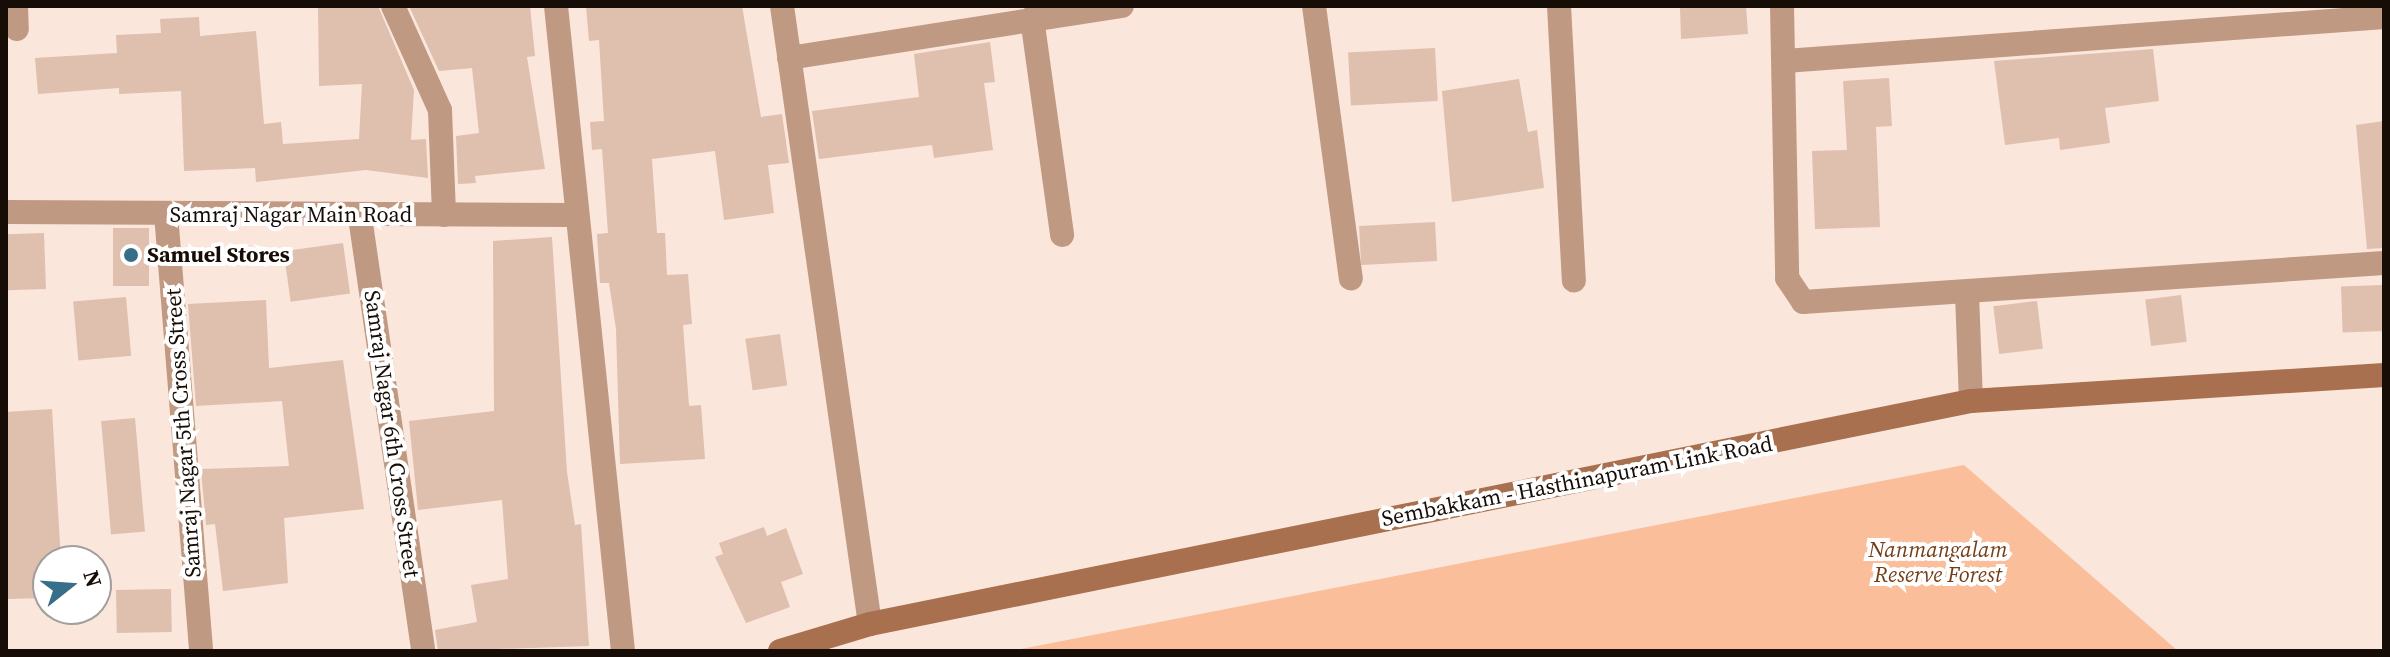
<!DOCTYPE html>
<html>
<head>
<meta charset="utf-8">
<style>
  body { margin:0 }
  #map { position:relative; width:2390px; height:657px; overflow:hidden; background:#fae6db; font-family:"Source Serif 4",serif }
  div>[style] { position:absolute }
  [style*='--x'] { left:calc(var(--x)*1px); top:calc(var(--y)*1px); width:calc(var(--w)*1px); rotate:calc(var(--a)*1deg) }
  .green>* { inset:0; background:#fabe9a }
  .building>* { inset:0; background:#dfbfad; transform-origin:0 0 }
  .street>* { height:24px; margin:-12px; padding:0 12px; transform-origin:12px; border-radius:12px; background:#c09982 }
  .secondary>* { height:24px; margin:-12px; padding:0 12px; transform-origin:12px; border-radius:12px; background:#a8704e }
  .dots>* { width:22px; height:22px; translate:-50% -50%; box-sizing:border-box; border:4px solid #fff; border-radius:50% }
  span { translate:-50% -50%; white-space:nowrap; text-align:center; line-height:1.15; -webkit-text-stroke:8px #fff; paint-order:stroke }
  .street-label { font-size:22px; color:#170d07 }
  .poi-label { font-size:22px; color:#170d07; font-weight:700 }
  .left { translate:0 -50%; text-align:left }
  .park-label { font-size:22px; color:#753d15; font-style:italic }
  .frame { position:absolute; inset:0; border:8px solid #170d07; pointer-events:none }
  .north { position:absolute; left:32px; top:545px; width:80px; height:80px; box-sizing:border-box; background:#fff; border:2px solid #a29e9c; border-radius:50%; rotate:73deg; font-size:22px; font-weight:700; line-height:32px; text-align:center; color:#170d07 }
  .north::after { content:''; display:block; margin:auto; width:28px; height:36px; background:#376e89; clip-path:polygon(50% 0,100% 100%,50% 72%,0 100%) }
</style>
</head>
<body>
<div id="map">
  <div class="green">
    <i style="clip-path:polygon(1964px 465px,2178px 651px,1011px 651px)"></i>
  </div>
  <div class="building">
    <i style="clip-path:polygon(318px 6px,378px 6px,414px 90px,411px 140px,426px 139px,428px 178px,366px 170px,256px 182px,255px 168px,184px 171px,181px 91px,119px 94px,119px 88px,38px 94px,35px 58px,117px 53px,116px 35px,161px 33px,160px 19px,199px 17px,200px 36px,256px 31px,264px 124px,281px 122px,283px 144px,359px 139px,362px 84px,319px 86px)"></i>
    <i style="clip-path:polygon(409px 6px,530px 6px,535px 56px,527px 57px,545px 169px,475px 176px,476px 183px,458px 184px,456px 136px,479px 133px,472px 68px,439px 71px)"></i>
    <i style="clip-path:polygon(586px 6px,742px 6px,761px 117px,782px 114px,789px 163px,768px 165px,774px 213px,724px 220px,715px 151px,652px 159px,657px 233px,665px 233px,667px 275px,688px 274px,692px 324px,683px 325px,689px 406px,701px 405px,705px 459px,620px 464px,616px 329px,609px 283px,600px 283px,597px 234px,608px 233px,602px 149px,592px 150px,590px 122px,604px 121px,599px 40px,589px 41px)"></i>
    <i style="clip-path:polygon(1680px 6px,1746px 6px,1748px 34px,1681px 39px)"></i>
    <i style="clip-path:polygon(990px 42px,995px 82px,984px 83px,993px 150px,934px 158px,932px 145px,819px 159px,812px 111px,919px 97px,914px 54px)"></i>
    <i style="left:1435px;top:48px;width:53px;height:87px;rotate:87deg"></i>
    <i style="clip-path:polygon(2153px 49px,2159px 101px,2105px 108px,2110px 143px,2060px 150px,2059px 138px,2005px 145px,1994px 61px)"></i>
    <i style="clip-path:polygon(1889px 78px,1892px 126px,1876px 127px,1880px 227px,1815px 229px,1812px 151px,1847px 150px,1843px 81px)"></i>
    <i style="clip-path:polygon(1519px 79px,1528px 132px,1537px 130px,1544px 188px,1452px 202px,1442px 91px)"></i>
    <i style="clip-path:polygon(2384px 121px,2384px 248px,2367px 249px,2356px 125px)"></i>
    <i style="left:1435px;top:222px;width:39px;height:76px;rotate:87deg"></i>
    <i style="left:113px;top:228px;width:36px;height:58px"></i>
    <i style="left:44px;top:233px;width:56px;height:38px;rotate:88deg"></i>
    <i style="clip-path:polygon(552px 237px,567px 472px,575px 525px,581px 524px,589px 646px,438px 651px,435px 630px,477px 622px,471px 585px,508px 579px,502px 500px,418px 510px,409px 421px,494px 411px,493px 241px)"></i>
    <i style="left:343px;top:243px;width:51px;height:60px;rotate:82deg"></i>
    <i style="left:2382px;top:285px;width:46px;height:41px;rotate:88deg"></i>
    <i style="left:2181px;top:295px;width:47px;height:36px;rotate:83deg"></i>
    <i style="left:126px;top:297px;width:59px;height:53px;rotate:85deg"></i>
    <i style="clip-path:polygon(266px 300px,269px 368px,343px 360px,364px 509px,284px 518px,288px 583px,223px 591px,215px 524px,206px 525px,201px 469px,289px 466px,282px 401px,196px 406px,188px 304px)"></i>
    <i style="left:2037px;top:301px;width:48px;height:44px;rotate:83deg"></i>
    <i style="left:780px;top:334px;width:52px;height:35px;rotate:82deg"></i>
    <i style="clip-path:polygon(52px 409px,61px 561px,48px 561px,48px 598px,6px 599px,6px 412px)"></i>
    <i style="left:135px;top:418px;width:114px;height:34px;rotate:85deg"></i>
    <i style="clip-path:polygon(764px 527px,767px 536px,786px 528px,803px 574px,781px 582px,790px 607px,746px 623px,715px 557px,723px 554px,719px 543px)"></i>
    <i style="left:171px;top:589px;width:43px;height:55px;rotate:89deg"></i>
  </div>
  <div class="street">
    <i style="--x:16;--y:6;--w:23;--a:88"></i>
    <i style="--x:393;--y:6;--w:114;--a:65.7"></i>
    <i style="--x:440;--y:110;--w:105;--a:87.8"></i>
    <i style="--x:556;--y:6;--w:648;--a:84.07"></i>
    <i style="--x:782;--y:6;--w:624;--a:81.9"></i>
    <i style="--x:1314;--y:6;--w:275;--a:82.3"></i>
    <i style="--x:1559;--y:6;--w:275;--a:86.9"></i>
    <i style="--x:1782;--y:6;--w:272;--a:88.9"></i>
    <i style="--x:1787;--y:278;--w:29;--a:56"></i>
    <i style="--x:1803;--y:302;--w:582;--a:-3.84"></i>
    <i style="--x:1032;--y:18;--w:219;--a:82.1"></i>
    <i style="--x:789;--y:58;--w:337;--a:-8.9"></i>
    <i style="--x:1785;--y:61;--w:601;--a:-4.2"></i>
    <i style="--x:6;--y:212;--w:570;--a:0.3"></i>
    <i style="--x:166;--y:214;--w:438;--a:85.4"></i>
    <i style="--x:360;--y:217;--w:439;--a:81.7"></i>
    <i style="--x:1967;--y:293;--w:108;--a:87.9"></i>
  </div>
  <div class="secondary">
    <i style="--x:780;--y:651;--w:94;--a:-16.7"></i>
    <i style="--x:870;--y:624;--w:1123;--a:-11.45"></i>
    <i style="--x:1971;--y:401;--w:414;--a:-3.6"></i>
  </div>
  <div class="dots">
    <i style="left:131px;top:255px;background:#376e89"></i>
  </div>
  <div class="street-label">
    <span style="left:291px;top:215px">Samraj Nagar Main Road</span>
    <span style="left:183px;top:433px;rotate:-94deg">Samraj Nagar 5th Cross Street</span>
    <span style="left:392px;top:434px;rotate:82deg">Samraj Nagar 6th Cross Street</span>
    <span style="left:1577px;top:481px;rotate:-11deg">Sembakkam - Hasthinapuram Link Road</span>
  </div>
  <div class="poi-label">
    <span class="left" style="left:147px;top:255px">Samuel Stores</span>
  </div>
  <div class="park-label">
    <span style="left:1938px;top:562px">Nanmangalam<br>Reserve Forest</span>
  </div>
  <div class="frame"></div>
  <div class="north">N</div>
</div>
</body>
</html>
